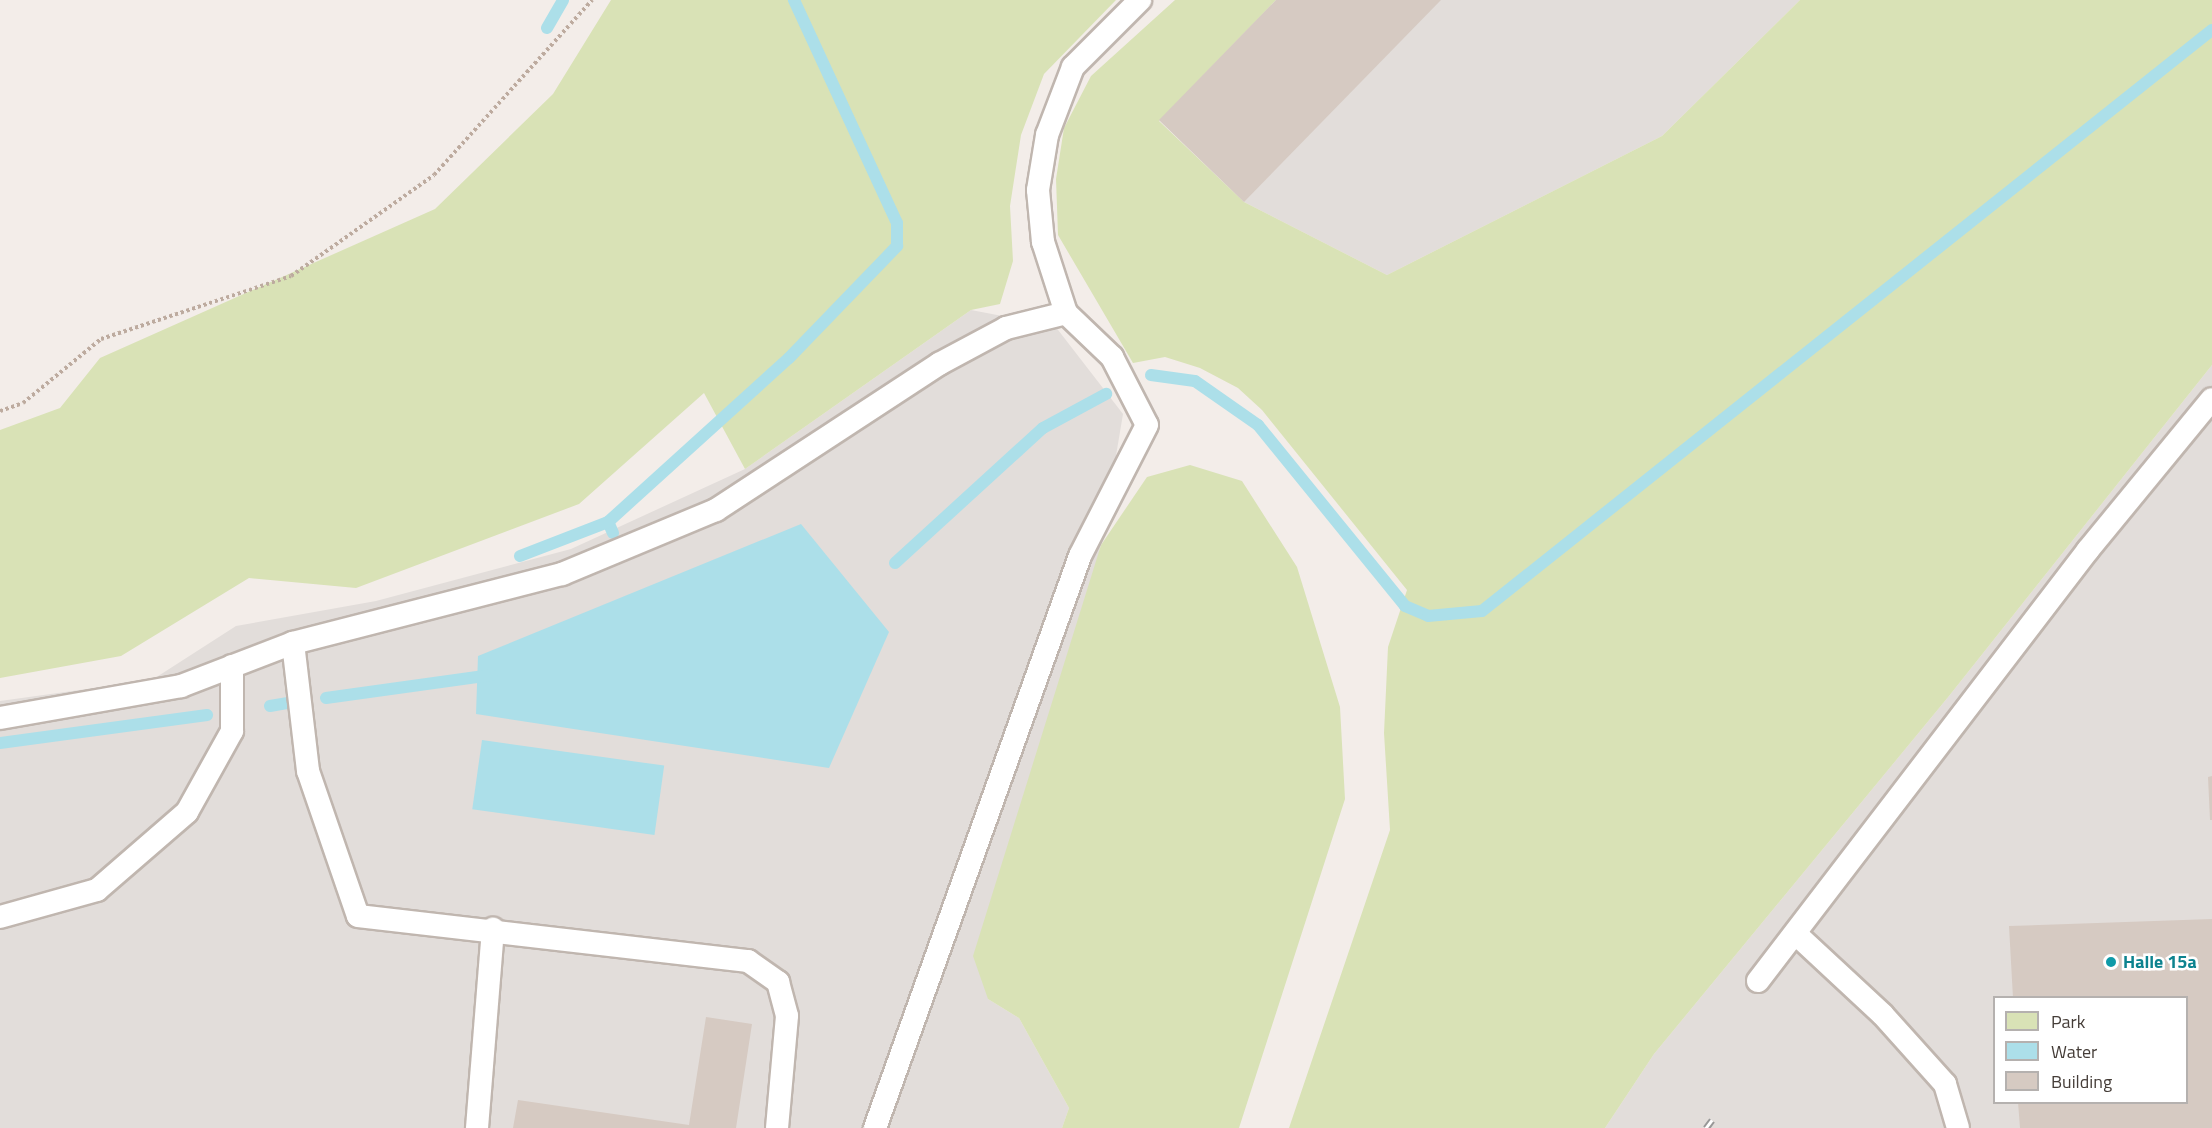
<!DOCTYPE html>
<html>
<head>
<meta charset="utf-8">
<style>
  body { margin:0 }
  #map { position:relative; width:2212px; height:1128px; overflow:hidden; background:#f3ede9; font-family:"Titillium Web",sans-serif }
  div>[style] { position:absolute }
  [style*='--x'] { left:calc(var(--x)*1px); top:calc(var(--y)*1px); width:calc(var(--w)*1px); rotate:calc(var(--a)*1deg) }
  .industrial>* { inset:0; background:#e2ddda }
  .green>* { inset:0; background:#d9e2b6 }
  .water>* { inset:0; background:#acdfe9; transform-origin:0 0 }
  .stream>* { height:12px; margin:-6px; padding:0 6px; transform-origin:6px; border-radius:6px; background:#acdfe9 }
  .building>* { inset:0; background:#d6cac2 }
  .path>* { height:4px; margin-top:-2px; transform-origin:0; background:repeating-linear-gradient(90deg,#bdab9f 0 3px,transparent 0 6px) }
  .roads { filter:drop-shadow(2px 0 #c0b6af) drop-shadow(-2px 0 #c0b6af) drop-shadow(0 2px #c0b6af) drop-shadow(0 -2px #c0b6af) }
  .service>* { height:22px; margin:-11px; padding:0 11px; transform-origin:11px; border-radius:11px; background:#fff }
  .rail>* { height:7px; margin-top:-3.5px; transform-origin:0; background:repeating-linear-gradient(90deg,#fff 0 14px,#979797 0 28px); box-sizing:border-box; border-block:2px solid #979797 }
  .dots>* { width:16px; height:16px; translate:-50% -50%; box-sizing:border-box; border:3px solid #fff; border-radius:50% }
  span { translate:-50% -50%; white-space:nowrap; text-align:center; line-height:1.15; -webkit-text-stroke:5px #fff; paint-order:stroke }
  .culture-label { font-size:18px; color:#0d838f; font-weight:700 }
  .left { translate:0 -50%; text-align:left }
  .legend { position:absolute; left:1993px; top:996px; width:195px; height:108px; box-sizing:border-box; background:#fff; border:2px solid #b5b1af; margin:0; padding:8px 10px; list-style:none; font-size:18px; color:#453d38 }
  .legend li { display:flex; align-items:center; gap:12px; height:30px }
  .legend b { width:30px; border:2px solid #b5b1af }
</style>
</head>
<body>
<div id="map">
  <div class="industrial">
    <i style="clip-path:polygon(1276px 0,1800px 0,1662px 136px,1387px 275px,1244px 202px,1159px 120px)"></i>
    <i style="clip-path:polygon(971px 310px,1055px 326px,1123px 414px,1101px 545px,988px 999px,1019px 1018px,1069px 1108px,1062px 1128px,0 1128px,0 701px,152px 680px,236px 626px,376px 601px,571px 549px,745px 469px)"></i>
    <i style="clip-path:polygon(evenodd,2212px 365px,2212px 1128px,1605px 1128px,1654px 1054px,1949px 696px,2212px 365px,1994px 998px,2186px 998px,2186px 1102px,1994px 1102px,1994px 998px)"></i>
  </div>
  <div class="green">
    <i style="clip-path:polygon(611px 0,1116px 0,1044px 74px,1021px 135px,1010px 206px,1013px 261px,1000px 304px,971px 310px,745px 469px,704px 393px,579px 504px,356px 588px,249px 578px,121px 656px,0 678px,0 430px,60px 408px,100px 358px,435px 209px,553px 94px)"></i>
    <i style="clip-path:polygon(1175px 0,1276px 0,1159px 121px,1244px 202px,1387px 275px,1662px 136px,1800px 0,2212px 0,2212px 365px,1949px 696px,1654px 1054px,1605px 1128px,1289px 1128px,1390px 830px,1384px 733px,1388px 647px,1407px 590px,1262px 410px,1238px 388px,1200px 368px,1165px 357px,1133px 363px,1058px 235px,1056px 179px,1064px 128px,1091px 76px)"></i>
    <i style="clip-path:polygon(1190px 465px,1242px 481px,1297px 567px,1340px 707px,1345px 799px,1239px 1128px,1062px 1128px,1069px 1108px,1019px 1018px,988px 999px,973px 956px,1101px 545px,1147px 477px)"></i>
  </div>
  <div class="water">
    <i style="clip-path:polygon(801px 524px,889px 632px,829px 768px,476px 714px,478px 656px)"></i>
    <i style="left:482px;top:740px;width:184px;height:70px;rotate:8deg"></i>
  </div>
  <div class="stream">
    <i style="--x:547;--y:28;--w:32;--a:-60"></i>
    <i style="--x:1151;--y:375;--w:44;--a:7.8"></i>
    <i style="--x:1195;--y:381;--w:77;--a:34.9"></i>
    <i style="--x:1258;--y:425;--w:233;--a:50.9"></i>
    <i style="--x:1405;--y:606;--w:25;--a:23"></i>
    <i style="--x:1428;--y:616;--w:54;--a:-5.3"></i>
    <i style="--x:1482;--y:611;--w:933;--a:-38.52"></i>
    <i style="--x:613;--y:533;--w:12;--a:-114"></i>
    <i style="--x:608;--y:522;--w:244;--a:-42.2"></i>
    <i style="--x:789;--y:358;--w:156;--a:-46"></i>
    <i style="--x:897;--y:246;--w:23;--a:-90"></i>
    <i style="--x:897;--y:223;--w:246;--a:-114.8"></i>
    <i style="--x:520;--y:556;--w:94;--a:-21.1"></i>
    <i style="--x:895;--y:563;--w:200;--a:-42.4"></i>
    <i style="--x:1043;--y:428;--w:72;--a:-28.4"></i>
    <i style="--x:326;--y:698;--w:167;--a:-7.9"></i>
    <i style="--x:270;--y:706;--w:17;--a:-10"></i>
    <i style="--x:0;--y:743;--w:209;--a:-7.7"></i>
  </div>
  <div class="building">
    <i style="clip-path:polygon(1276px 0,1441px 0,1244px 202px,1159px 120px)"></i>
    <i style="clip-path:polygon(2212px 776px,2212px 820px,2210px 820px,2208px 777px)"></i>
    <i style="clip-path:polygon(2212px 919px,2212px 1128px,2020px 1128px,2018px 1102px,2186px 1102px,2186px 998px,2013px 998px,2009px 926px)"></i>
    <i style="clip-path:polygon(706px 1017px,752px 1024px,736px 1128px,513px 1128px,518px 1100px,689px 1125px)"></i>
  </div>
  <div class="path">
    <i style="--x:0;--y:411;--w:24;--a:-19"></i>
    <i style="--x:23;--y:403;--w:101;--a:-39.4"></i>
    <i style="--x:101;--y:339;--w:200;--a:-18.3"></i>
    <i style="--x:291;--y:276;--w:175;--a:-35.2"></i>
    <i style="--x:434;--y:175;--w:236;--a:-47.9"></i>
  </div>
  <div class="roads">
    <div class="service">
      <i style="--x:1066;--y:313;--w:75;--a:-107.9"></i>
      <i style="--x:1043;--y:242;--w:52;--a:-95.5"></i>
      <i style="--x:1038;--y:190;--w:56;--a:-80.7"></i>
      <i style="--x:1047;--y:135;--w:73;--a:-69.1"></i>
      <i style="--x:1073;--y:67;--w:95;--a:-45"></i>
      <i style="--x:293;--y:643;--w:129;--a:83.3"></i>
      <i style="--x:308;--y:771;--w:153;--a:71"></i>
      <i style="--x:358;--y:916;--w:393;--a:6.6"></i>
      <i style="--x:748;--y:961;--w:37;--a:35"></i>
      <i style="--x:778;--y:982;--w:35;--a:75"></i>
      <i style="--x:787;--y:1016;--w:112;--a:95.1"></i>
      <i style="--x:0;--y:718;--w:184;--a:-10"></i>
      <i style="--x:181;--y:686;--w:120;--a:-21"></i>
      <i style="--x:293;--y:643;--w:278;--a:-14.4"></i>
      <i style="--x:562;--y:574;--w:167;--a:-22.6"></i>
      <i style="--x:716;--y:510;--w:267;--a:-33.2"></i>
      <i style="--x:939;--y:364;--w:76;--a:-28.2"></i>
      <i style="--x:1006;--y:328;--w:62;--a:-14"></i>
      <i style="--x:1066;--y:313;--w:64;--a:43.7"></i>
      <i style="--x:1112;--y:357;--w:76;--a:62.8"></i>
      <i style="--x:1147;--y:425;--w:147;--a:117.1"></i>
      <i style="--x:1080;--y:556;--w:608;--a:109.72"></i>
      <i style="--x:0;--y:917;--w:101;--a:-15.6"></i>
      <i style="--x:97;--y:890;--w:119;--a:-40.9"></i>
      <i style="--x:187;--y:812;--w:93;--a:-60.9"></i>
      <i style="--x:232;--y:731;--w:65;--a:-90"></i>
      <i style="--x:1797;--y:935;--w:117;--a:42.9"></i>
      <i style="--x:1883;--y:1015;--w:93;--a:48.1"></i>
      <i style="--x:1945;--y:1084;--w:46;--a:73.5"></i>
      <i style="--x:1758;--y:981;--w:543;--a:-52.56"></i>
      <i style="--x:2088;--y:550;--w:195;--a:-50.6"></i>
      <i style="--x:477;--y:1128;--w:200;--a:-85.4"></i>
    </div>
  </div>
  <div class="rail">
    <i style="--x:1706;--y:1128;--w:10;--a:-53"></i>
  </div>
  <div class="dots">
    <i style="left:2111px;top:962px;background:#0f9aa8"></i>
  </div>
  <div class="culture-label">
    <span class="left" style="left:2123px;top:962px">Halle 15a</span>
  </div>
  <ul class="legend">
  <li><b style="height:16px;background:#d9e2b6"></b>Park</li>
  <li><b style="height:16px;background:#acdfe9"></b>Water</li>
  <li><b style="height:16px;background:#d6cac2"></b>Building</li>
  </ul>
</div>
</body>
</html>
